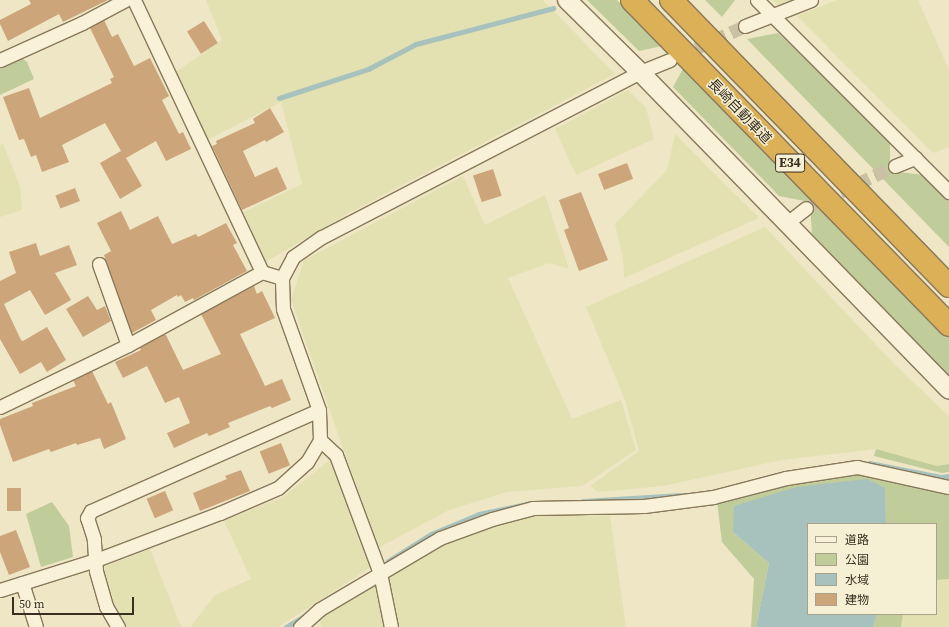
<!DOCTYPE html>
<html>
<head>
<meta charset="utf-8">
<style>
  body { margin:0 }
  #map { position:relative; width:949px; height:627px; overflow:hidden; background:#eee6c5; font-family:"Source Serif 4","Noto Sans JP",serif }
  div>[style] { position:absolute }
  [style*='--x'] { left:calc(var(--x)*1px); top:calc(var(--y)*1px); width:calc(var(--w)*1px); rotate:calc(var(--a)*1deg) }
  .farmland>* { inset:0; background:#e3e1b2 }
  .green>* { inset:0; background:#c0cc99 }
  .water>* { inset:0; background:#a7c1bc }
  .stream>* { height:5px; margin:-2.5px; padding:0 2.5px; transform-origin:2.5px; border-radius:2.5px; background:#a7c1bc }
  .building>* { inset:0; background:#cca57b; transform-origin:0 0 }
  .street-tunnel>* { height:13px; margin-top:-6.5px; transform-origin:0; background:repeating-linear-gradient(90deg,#cac1a4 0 13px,transparent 0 19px) }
  .roads { filter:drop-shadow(1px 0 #89785b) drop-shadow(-1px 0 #89785b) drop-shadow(0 1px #89785b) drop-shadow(0 -1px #89785b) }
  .street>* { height:13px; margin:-6.5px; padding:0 6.5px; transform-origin:6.5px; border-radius:6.5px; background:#f9f2d8 }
  .secondary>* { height:18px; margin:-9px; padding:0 9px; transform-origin:9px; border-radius:9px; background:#f9f2d8 }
  .highway>* { height:22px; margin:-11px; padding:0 11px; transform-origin:11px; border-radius:11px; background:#dcb057 }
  span { translate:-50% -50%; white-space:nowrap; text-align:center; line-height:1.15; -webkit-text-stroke:3px #f5efd4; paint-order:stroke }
  .shield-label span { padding:1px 3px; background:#f5efd4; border:1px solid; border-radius:3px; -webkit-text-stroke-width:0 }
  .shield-label { font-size:13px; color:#392e1f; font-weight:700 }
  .street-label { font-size:14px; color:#392e1f }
  .legend { position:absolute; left:807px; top:523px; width:130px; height:92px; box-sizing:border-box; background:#f5efd4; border:1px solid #aaa28c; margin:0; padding:5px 7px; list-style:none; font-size:12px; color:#392e1f }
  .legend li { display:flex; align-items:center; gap:8px; height:20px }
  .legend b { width:20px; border:1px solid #aaa28c }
  .scale { position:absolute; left:12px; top:597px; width:122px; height:18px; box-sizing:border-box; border:2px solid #392e1f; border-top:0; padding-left:5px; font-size:12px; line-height:14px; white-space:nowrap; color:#392e1f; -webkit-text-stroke:3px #f5efd4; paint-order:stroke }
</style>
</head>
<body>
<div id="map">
  <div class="farmland">
    <i style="clip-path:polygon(206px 0,543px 0,615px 74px,349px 213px,264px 263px,240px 214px,302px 184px,281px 102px,205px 141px,174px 73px,222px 40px)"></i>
    <i style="clip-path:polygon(772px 0,794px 0,778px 6px)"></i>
    <i style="clip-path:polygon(837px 0,918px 0,949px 70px,949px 147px,933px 153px,797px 16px)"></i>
    <i style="clip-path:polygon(628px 90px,646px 108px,654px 139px,576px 175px,555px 129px)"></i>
    <i style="clip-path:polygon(675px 134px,759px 218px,624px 278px,623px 259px,615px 224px,667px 170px)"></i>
    <i style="clip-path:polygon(3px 144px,20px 186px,22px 210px,0 217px,0 145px)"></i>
    <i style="clip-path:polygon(463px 176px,485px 225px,545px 195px,569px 269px,549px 263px,508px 278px,572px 419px,621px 400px,636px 450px,582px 486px,507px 492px,449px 510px,378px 548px,291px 300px,304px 260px)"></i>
    <i style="clip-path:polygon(765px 227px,894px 364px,949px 416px,949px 464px,937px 466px,876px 449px,782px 460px,663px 486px,598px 492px,590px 486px,639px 451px,625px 400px,586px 307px)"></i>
    <i style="clip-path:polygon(331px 459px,371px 567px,278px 627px,190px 627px,215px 595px,251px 579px,224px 521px,283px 497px)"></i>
    <i style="clip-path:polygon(527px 515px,610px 516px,626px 627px,398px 627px,388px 577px,445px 542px)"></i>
    <i style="clip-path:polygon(150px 549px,181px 627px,123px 627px,109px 603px,99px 569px)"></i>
    <i style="clip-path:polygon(949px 579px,949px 627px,901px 627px,903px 614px,936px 614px,936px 580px)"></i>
    <i style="clip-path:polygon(374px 582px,384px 627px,321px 627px,320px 616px)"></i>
  </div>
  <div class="green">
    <i style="clip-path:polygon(587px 0,617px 0,662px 46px,639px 51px)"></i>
    <i style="clip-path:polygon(705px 0,735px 0,722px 17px)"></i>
    <i style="clip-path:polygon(778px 33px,890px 139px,890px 171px,924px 175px,949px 201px,949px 247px,747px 39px)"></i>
    <i style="clip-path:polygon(19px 56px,27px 62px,34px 79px,0 95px,0 65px)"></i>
    <i style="clip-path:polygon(685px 65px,949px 336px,949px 377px,812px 234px,810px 202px,779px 196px,673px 87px)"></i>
    <i style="clip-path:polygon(876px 449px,937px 466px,949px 464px,949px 472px,942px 473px,874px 456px)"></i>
    <i style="clip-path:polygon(873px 473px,897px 484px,949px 493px,949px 579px,936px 580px,936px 524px,886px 524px,885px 488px,733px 532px,769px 563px,756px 627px,751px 627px,754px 579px,722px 542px,717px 501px,800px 478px)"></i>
    <i style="clip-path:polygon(52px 502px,69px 526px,73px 557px,41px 567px,26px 514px)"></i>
    <i style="clip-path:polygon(877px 614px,903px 614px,901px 627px,873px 627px)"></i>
  </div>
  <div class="water">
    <i style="clip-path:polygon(867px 479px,885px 488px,886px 524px,808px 524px,808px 614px,877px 614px,873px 627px,756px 627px,769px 563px,733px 532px,734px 506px,797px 487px)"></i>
  </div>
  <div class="stream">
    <i style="--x:279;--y:98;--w:94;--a:-18"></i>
    <i style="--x:368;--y:69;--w:54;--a:-27.5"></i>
    <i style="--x:416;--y:44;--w:142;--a:-14.7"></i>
    <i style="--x:869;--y:463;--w:73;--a:11"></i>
    <i style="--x:941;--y:477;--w:8;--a:-7"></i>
    <i style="--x:583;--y:501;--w:99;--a:-3.5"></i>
    <i style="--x:388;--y:561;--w:51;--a:-32.1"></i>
    <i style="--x:431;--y:534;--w:52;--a:-22.6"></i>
    <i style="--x:479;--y:514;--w:53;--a:-11.9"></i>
    <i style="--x:286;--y:627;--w:23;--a:-31"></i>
  </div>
  <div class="building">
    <i style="clip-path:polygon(29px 0,108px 0,63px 22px,59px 14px,8px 41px,0 24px,0 20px,31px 4px)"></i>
    <i style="clip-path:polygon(104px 20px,112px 37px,118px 34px,134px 66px,150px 58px,169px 96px,162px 100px,179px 134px,183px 132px,191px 149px,166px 161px,156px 141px,126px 158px,142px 186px,120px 199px,100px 163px,121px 151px,105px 123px,62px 145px,69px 162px,42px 172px,36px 155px,31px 157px,24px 139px,19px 140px,3px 97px,29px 88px,40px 118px,112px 83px,110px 79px,114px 77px,90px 28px)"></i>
    <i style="left:204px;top:21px;width:26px;height:20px;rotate:58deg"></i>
    <i style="clip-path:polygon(270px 108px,284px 132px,266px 142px,265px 140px,243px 151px,255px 177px,277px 167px,287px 189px,242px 210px,212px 146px,217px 144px,216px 141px,255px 123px,253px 119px)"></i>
    <i style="left:627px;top:163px;width:17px;height:31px;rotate:69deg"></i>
    <i style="left:493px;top:169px;width:28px;height:21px;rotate:72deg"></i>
    <i style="left:75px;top:188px;width:14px;height:21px;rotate:69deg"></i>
    <i style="clip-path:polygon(581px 192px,608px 260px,579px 271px,564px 230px,569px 228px,559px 200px)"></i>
    <i style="clip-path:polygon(121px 211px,130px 230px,158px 216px,172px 244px,196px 234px,198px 237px,226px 223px,237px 243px,233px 245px,247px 271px,194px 300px,193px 298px,185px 302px,181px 295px,178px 297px,177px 295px,151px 310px,156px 320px,132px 333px,104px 255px,111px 251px,97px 223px)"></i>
    <i style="clip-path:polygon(36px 243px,40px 256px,69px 245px,77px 265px,55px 273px,71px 300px,45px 315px,30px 290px,4px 304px,21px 340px,23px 341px,47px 327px,66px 360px,47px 372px,41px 362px,20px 374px,0 339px,0 281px,16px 273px,9px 252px)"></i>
    <i style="clip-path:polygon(254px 286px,257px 294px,262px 291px,275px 318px,240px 334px,265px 386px,282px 379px,291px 400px,272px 408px,270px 406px,228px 423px,230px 427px,209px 436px,207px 433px,174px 448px,167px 433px,190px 423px,179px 397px,165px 403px,147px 366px,123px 378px,115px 362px,141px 350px,140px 348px,163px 335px,166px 335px,183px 370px,221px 354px,201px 314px)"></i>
    <i style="clip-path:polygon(88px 296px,97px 310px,105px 306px,111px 321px,83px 337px,66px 309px)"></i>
    <i style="clip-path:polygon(92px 371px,108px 404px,111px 402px,126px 439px,104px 449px,100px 438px,77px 445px,76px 443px,51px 452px,49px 449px,13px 462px,0 425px,0 419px,33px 406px,32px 403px,76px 386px,73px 380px)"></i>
    <i style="left:281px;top:443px;width:24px;height:23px;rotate:68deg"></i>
    <i style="clip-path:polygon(241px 470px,250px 491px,200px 511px,193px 493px,227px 479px,225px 476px)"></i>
    <i style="left:7px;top:488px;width:14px;height:23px"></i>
    <i style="left:165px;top:491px;width:21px;height:20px;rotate:67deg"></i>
    <i style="clip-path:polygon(16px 530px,30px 567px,9px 575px,0 552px,0 536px)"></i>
  </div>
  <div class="street-tunnel">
    <i style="--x:679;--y:56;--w:72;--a:-24.4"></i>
    <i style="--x:806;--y:208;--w:98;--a:-25.3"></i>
  </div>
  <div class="roads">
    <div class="street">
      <i style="--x:134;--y:0;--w:301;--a:64.8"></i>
      <i style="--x:262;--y:272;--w:21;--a:17"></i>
      <i style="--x:757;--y:0;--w:272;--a:45"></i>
      <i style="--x:745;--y:26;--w:71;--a:-21.5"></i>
      <i style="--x:0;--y:60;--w:90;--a:-24.3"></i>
      <i style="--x:82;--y:23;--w:49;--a:-28.1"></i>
      <i style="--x:895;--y:166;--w:22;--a:-22"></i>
      <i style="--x:787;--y:223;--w:24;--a:-38"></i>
      <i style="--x:99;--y:264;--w:86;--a:70.3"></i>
      <i style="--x:0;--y:407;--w:142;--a:-25.8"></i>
      <i style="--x:128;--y:345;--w:153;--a:-28.6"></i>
      <i style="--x:320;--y:440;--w:22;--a:43"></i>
      <i style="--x:336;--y:455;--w:126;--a:69.6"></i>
      <i style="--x:380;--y:573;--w:55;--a:78.5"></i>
      <i style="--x:22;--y:583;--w:46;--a:72.3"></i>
      <i style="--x:0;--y:590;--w:101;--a:-17.4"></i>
      <i style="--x:96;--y:560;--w:133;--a:-20.8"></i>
      <i style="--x:220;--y:513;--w:63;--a:-23.3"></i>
      <i style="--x:278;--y:488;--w:39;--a:-42"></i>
      <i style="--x:307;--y:462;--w:26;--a:-59"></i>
      <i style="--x:320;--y:440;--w:30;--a:-92"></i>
      <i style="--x:319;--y:410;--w:107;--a:-109.6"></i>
      <i style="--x:283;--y:309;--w:31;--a:-92"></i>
      <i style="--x:282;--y:278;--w:24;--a:-62"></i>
      <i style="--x:293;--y:257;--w:35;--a:-35"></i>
      <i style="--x:322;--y:237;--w:358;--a:-27.4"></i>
      <i style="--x:640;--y:72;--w:32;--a:-22"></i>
      <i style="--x:118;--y:627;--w:24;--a:-120"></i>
      <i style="--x:106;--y:606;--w:36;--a:-106"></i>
      <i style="--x:96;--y:571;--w:32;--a:-94"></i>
      <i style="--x:94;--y:539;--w:22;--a:-108"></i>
      <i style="--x:87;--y:518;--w:8;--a:-60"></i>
      <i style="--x:91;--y:511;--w:249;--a:-23.9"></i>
      <i style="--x:300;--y:627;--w:27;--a:-42"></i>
      <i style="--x:320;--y:609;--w:139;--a:-30.6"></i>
      <i style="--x:440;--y:538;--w:55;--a:-20.1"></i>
      <i style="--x:492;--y:519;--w:42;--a:-15"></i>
      <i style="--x:533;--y:508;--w:111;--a:-1"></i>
      <i style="--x:644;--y:506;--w:70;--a:-7.4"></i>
      <i style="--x:713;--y:497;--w:75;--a:-14.6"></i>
      <i style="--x:786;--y:478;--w:72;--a:-8.8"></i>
      <i style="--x:857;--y:467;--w:94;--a:12.3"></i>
    </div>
    <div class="secondary">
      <i style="--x:567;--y:0;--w:103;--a:44.6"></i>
      <i style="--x:640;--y:72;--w:443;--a:45.8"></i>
    </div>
    <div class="highway">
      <i style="--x:632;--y:0;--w:454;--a:45.7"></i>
      <i style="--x:671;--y:0;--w:399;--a:45.8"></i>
    </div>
  </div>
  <div class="shield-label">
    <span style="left:790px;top:163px">E34</span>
  </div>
  <div class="street-label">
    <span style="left:740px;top:111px;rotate:46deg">長崎自動車道</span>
  </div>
  <ul class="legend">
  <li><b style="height:5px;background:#f9f2d8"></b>道路</li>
  <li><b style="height:11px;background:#c0cc99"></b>公園</li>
  <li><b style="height:11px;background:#a7c1bc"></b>水域</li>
  <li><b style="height:11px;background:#cca57b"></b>建物</li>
  </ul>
  <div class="scale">50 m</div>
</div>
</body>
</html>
